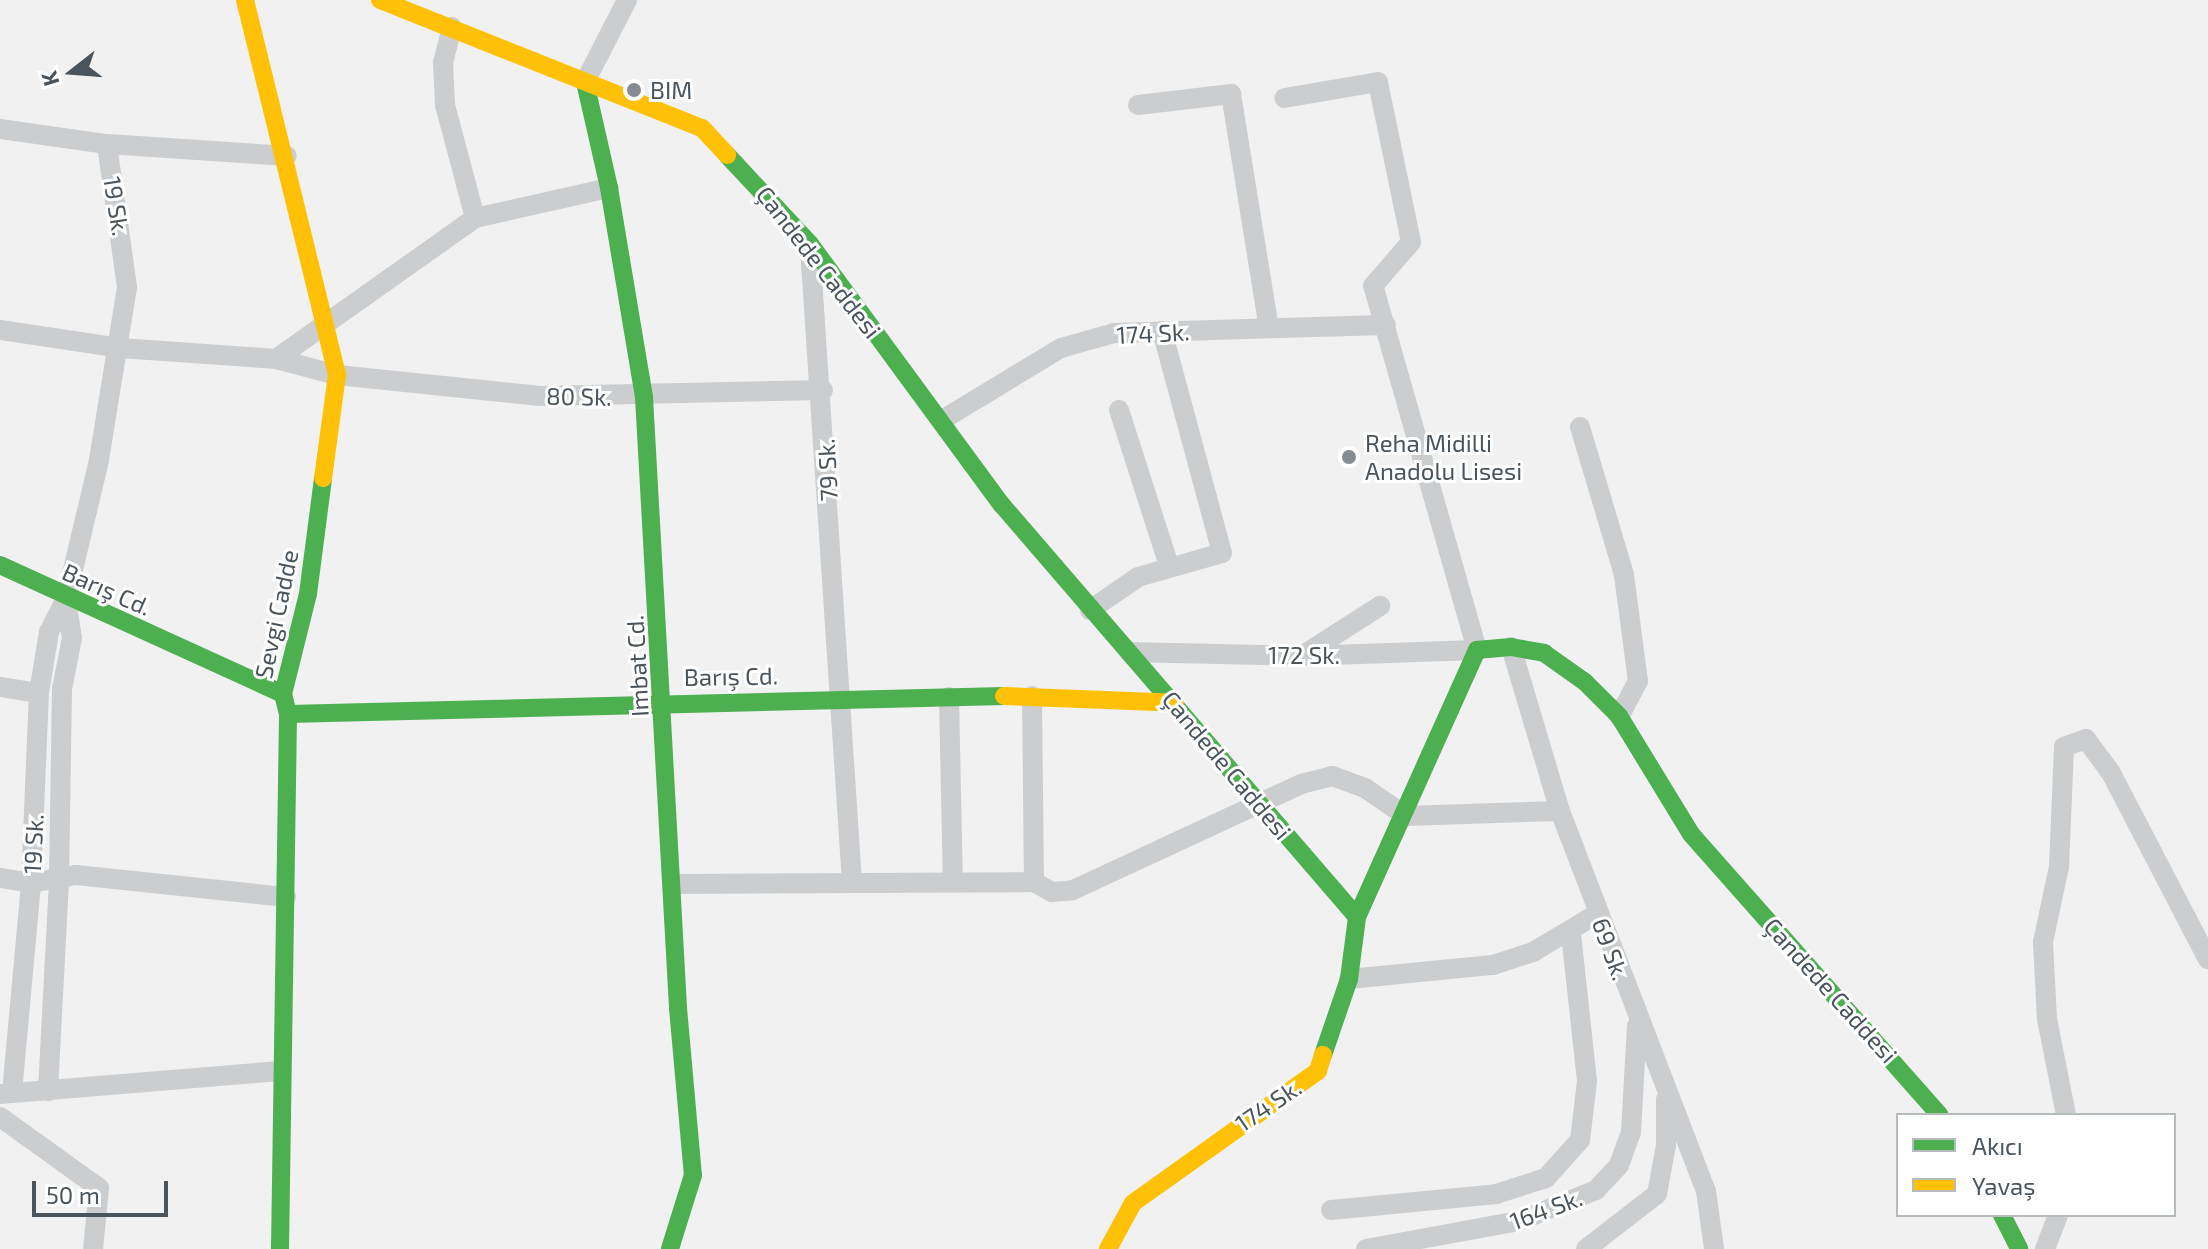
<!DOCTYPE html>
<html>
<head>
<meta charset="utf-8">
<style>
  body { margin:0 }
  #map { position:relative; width:2208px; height:1249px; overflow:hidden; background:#f2f1f1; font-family:"Exo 2",sans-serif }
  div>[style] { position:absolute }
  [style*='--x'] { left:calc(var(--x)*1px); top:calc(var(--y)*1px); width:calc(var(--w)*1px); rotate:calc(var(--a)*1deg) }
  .street>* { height:20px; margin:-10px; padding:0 10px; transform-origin:10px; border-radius:10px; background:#cbcdcf }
  .fast>* { height:18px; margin:-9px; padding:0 9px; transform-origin:9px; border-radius:9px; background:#4caf50 }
  .slow>* { height:18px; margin:-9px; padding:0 9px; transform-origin:9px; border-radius:9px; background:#ffc107 }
  .dots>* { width:22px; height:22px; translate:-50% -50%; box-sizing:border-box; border:4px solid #fff; border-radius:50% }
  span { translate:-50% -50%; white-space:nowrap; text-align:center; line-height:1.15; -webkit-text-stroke:6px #fff; paint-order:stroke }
  .poi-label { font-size:24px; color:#49545d }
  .left { translate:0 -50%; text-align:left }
  .street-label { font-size:24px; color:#49545d }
  .legend { position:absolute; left:1896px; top:1113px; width:280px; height:104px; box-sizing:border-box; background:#fff; border:2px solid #b6bbbe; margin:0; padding:10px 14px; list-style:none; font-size:24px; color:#49545d }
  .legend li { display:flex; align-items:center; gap:16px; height:40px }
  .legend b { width:40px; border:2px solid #b6bbbe }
  .north { position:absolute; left:32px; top:32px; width:80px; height:80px; -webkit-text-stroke:6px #fff; paint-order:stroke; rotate:253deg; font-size:22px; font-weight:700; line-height:32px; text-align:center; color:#49545d }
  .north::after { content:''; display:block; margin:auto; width:28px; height:36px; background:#49545d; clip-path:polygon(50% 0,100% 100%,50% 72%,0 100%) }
  .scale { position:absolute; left:32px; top:1181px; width:136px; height:36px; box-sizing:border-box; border:4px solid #49545d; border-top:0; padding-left:10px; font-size:24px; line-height:28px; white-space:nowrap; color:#49545d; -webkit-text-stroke:6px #fff; paint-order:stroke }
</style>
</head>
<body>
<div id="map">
  <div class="street">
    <i style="--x:452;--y:27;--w:36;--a:104"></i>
    <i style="--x:443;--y:62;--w:43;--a:87.3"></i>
    <i style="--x:445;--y:105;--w:117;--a:75.1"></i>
    <i style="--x:585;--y:82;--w:92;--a:-62.9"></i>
    <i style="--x:1138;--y:105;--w:94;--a:-6.7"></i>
    <i style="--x:1231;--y:94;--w:237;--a:80.8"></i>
    <i style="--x:0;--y:129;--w:108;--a:8"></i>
    <i style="--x:107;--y:144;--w:180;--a:3.8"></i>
    <i style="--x:810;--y:248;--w:635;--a:86.21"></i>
    <i style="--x:0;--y:330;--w:121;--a:8.5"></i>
    <i style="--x:120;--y:348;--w:156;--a:4"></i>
    <i style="--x:276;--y:359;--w:63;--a:14.7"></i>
    <i style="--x:337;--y:375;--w:204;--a:5.9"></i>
    <i style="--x:540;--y:396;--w:283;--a:-1.2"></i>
    <i style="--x:276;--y:359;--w:244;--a:-35.3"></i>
    <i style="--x:475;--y:218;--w:137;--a:-12.6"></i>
    <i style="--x:1119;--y:410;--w:164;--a:72.2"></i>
    <i style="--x:942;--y:420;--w:139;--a:-31.2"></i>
    <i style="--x:1061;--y:348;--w:55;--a:-15.8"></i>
    <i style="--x:1114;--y:333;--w:272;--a:-1.7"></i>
    <i style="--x:1580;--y:427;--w:154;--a:73.4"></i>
    <i style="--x:1624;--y:575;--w:107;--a:82.5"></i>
    <i style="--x:1638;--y:681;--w:40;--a:118"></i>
    <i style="--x:1090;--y:610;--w:58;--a:-34.5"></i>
    <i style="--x:1138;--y:577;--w:87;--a:-15.9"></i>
    <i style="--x:1222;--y:553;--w:230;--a:-105.1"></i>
    <i style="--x:1511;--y:647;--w:171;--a:73.4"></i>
    <i style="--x:1560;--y:811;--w:407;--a:69"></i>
    <i style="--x:1706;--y:1191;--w:59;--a:82.1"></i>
    <i style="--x:1130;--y:652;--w:172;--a:1.3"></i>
    <i style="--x:1302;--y:656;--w:175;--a:-2"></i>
    <i style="--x:1477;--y:650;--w:379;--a:-105.9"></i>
    <i style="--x:1373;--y:286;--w:58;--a:-49.2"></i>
    <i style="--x:1411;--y:242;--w:163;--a:-101.7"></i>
    <i style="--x:1378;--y:82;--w:95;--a:170.3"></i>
    <i style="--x:1302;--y:656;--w:93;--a:-32.7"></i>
    <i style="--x:0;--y:687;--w:39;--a:9"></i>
    <i style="--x:1032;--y:696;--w:186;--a:89.4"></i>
    <i style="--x:949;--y:697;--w:185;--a:88.8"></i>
    <i style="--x:0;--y:878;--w:31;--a:9"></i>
    <i style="--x:31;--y:883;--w:46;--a:-10.1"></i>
    <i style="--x:76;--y:875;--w:211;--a:6"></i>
    <i style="--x:673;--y:884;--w:361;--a:-0.3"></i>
    <i style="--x:1034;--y:882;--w:21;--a:29"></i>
    <i style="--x:1052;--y:892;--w:21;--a:-5"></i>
    <i style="--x:1073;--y:890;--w:251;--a:-24.9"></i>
    <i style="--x:1301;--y:784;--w:32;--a:-14"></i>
    <i style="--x:1332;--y:776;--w:35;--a:20"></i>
    <i style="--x:1365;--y:788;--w:50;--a:34.3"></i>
    <i style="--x:1406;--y:816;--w:154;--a:-1.9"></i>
    <i style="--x:1349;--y:979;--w:145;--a:-5.6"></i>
    <i style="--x:1493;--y:965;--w:42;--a:-18"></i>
    <i style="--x:1533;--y:952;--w:74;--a:-30.7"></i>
    <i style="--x:48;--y:1091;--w:211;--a:-87"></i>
    <i style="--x:59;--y:880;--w:191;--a:-89.1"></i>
    <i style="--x:62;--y:689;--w:52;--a:-78.9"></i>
    <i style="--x:72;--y:638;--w:39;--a:-99"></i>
    <i style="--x:12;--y:1093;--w:211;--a:-84.8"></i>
    <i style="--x:31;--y:883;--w:190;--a:-87.6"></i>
    <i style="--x:39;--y:693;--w:62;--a:-80.7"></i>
    <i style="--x:49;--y:632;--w:37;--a:-63"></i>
    <i style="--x:66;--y:599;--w:143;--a:-76.6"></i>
    <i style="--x:99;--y:460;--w:175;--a:-80.8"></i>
    <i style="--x:127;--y:287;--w:144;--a:-98"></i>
    <i style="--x:0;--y:1094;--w:282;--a:-4.7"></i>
    <i style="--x:2066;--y:1115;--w:98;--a:-101.2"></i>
    <i style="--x:2047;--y:1019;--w:77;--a:-93"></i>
    <i style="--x:2043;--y:942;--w:77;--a:-78"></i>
    <i style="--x:2059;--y:867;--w:120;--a:-87.6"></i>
    <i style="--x:2064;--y:747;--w:23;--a:-20"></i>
    <i style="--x:2086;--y:739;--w:42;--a:53.7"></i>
    <i style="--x:2111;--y:773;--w:210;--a:62.5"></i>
    <i style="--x:0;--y:1117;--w:122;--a:35.6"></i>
    <i style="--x:99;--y:1188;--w:61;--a:95.6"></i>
    <i style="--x:1331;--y:1210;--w:166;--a:-5.5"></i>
    <i style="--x:1496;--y:1194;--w:52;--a:-17.7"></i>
    <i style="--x:1546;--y:1178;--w:51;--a:-48.2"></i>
    <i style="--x:1580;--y:1140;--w:59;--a:-83.2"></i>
    <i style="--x:1587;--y:1081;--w:148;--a:-96.2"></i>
    <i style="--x:1366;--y:1249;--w:156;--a:-10.4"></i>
    <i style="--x:1519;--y:1221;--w:83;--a:-21.9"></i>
    <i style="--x:1596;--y:1190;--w:34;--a:-47"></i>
    <i style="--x:1619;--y:1165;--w:35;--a:-70"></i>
    <i style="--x:1631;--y:1132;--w:106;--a:-86.8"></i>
    <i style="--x:1586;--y:1249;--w:90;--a:-37.8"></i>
    <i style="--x:1657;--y:1194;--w:50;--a:-79.6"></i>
    <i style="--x:1666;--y:1145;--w:46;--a:-90"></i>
    <i style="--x:2045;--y:1249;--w:36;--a:-69"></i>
  </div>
  <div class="fast">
    <i style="--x:585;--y:82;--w:109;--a:77.2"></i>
    <i style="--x:609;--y:188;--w:212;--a:80.5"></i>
    <i style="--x:644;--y:397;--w:612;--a:86.81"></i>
    <i style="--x:678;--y:1008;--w:168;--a:84.9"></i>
    <i style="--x:693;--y:1175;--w:77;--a:107.3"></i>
    <i style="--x:727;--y:155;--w:122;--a:47"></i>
    <i style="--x:810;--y:244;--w:324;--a:53.7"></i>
    <i style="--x:1002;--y:505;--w:544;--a:49.25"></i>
    <i style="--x:0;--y:565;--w:311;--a:24.5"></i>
    <i style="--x:288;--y:714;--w:716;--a:-1.44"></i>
    <i style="--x:1323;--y:1055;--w:80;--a:-71.1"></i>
    <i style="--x:1349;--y:979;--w:63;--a:-82.6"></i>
    <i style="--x:1357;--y:917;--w:293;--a:-65.8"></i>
    <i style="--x:1477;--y:650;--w:34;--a:-5"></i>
    <i style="--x:1511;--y:647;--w:34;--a:10"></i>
    <i style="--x:1544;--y:653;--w:50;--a:35.3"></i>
    <i style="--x:1585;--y:682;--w:48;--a:45"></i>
    <i style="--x:1619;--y:716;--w:138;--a:58.6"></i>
    <i style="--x:1691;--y:834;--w:375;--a:48.5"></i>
    <i style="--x:2002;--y:1215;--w:38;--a:63"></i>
    <i style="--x:280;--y:1249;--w:535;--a:-89.14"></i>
    <i style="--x:288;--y:714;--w:21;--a:-104"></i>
    <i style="--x:283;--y:694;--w:103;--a:-76"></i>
    <i style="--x:308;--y:594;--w:117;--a:-82.6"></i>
  </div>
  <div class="slow">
    <i style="--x:245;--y:0;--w:386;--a:76.2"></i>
    <i style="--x:337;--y:375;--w:104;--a:97.7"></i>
    <i style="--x:380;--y:0;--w:347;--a:21.7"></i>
    <i style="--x:702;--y:128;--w:37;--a:47"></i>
    <i style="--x:1004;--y:696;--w:171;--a:2.3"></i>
    <i style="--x:1108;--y:1249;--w:52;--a:-61.5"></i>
    <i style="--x:1133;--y:1203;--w:227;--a:-35.5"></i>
    <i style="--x:1318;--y:1071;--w:17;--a:-73"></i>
  </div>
  <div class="dots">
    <i style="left:634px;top:90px;background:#848b91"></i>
    <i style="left:1349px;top:457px;background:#848b91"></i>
  </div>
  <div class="poi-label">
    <span class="left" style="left:650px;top:90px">BIM</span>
    <span class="left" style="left:1365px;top:457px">Reha Midilli<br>Anadolu Lisesi</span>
  </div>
  <div class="street-label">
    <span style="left:117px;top:206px;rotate:81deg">19 Sk.</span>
    <span style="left:819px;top:262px;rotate:52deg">Çandede Caddesi</span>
    <span style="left:1153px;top:333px;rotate:-3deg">174 Sk.</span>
    <span style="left:579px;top:396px;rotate:1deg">80 Sk.</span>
    <span style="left:827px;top:470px;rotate:-93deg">79 Sk.</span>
    <span style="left:107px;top:589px;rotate:24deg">Barış Cd.</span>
    <span style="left:276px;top:614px;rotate:-78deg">Sevgi Cadde</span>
    <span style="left:1304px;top:655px">172 Sk.</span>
    <span style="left:637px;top:666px;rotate:-93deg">Imbat Cd.</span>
    <span style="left:731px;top:676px;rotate:-1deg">Barış Cd.</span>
    <span style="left:1227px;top:765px;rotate:50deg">Çandede Caddesi</span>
    <span style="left:33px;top:844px;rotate:-87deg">19 Sk.</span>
    <span style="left:1611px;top:949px;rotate:70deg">69 Sk.</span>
    <span style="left:1831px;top:990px;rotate:48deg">Çandede Caddesi</span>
    <span style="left:1268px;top:1105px;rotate:-34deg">174 Sk.</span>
    <span style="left:1546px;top:1209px;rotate:-20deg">164 Sk.</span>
  </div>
  <ul class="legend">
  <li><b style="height:10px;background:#4caf50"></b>Akıcı</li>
  <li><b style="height:10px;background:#ffc107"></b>Yavaş</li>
  </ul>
  <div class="north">K</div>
  <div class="scale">50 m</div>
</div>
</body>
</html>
